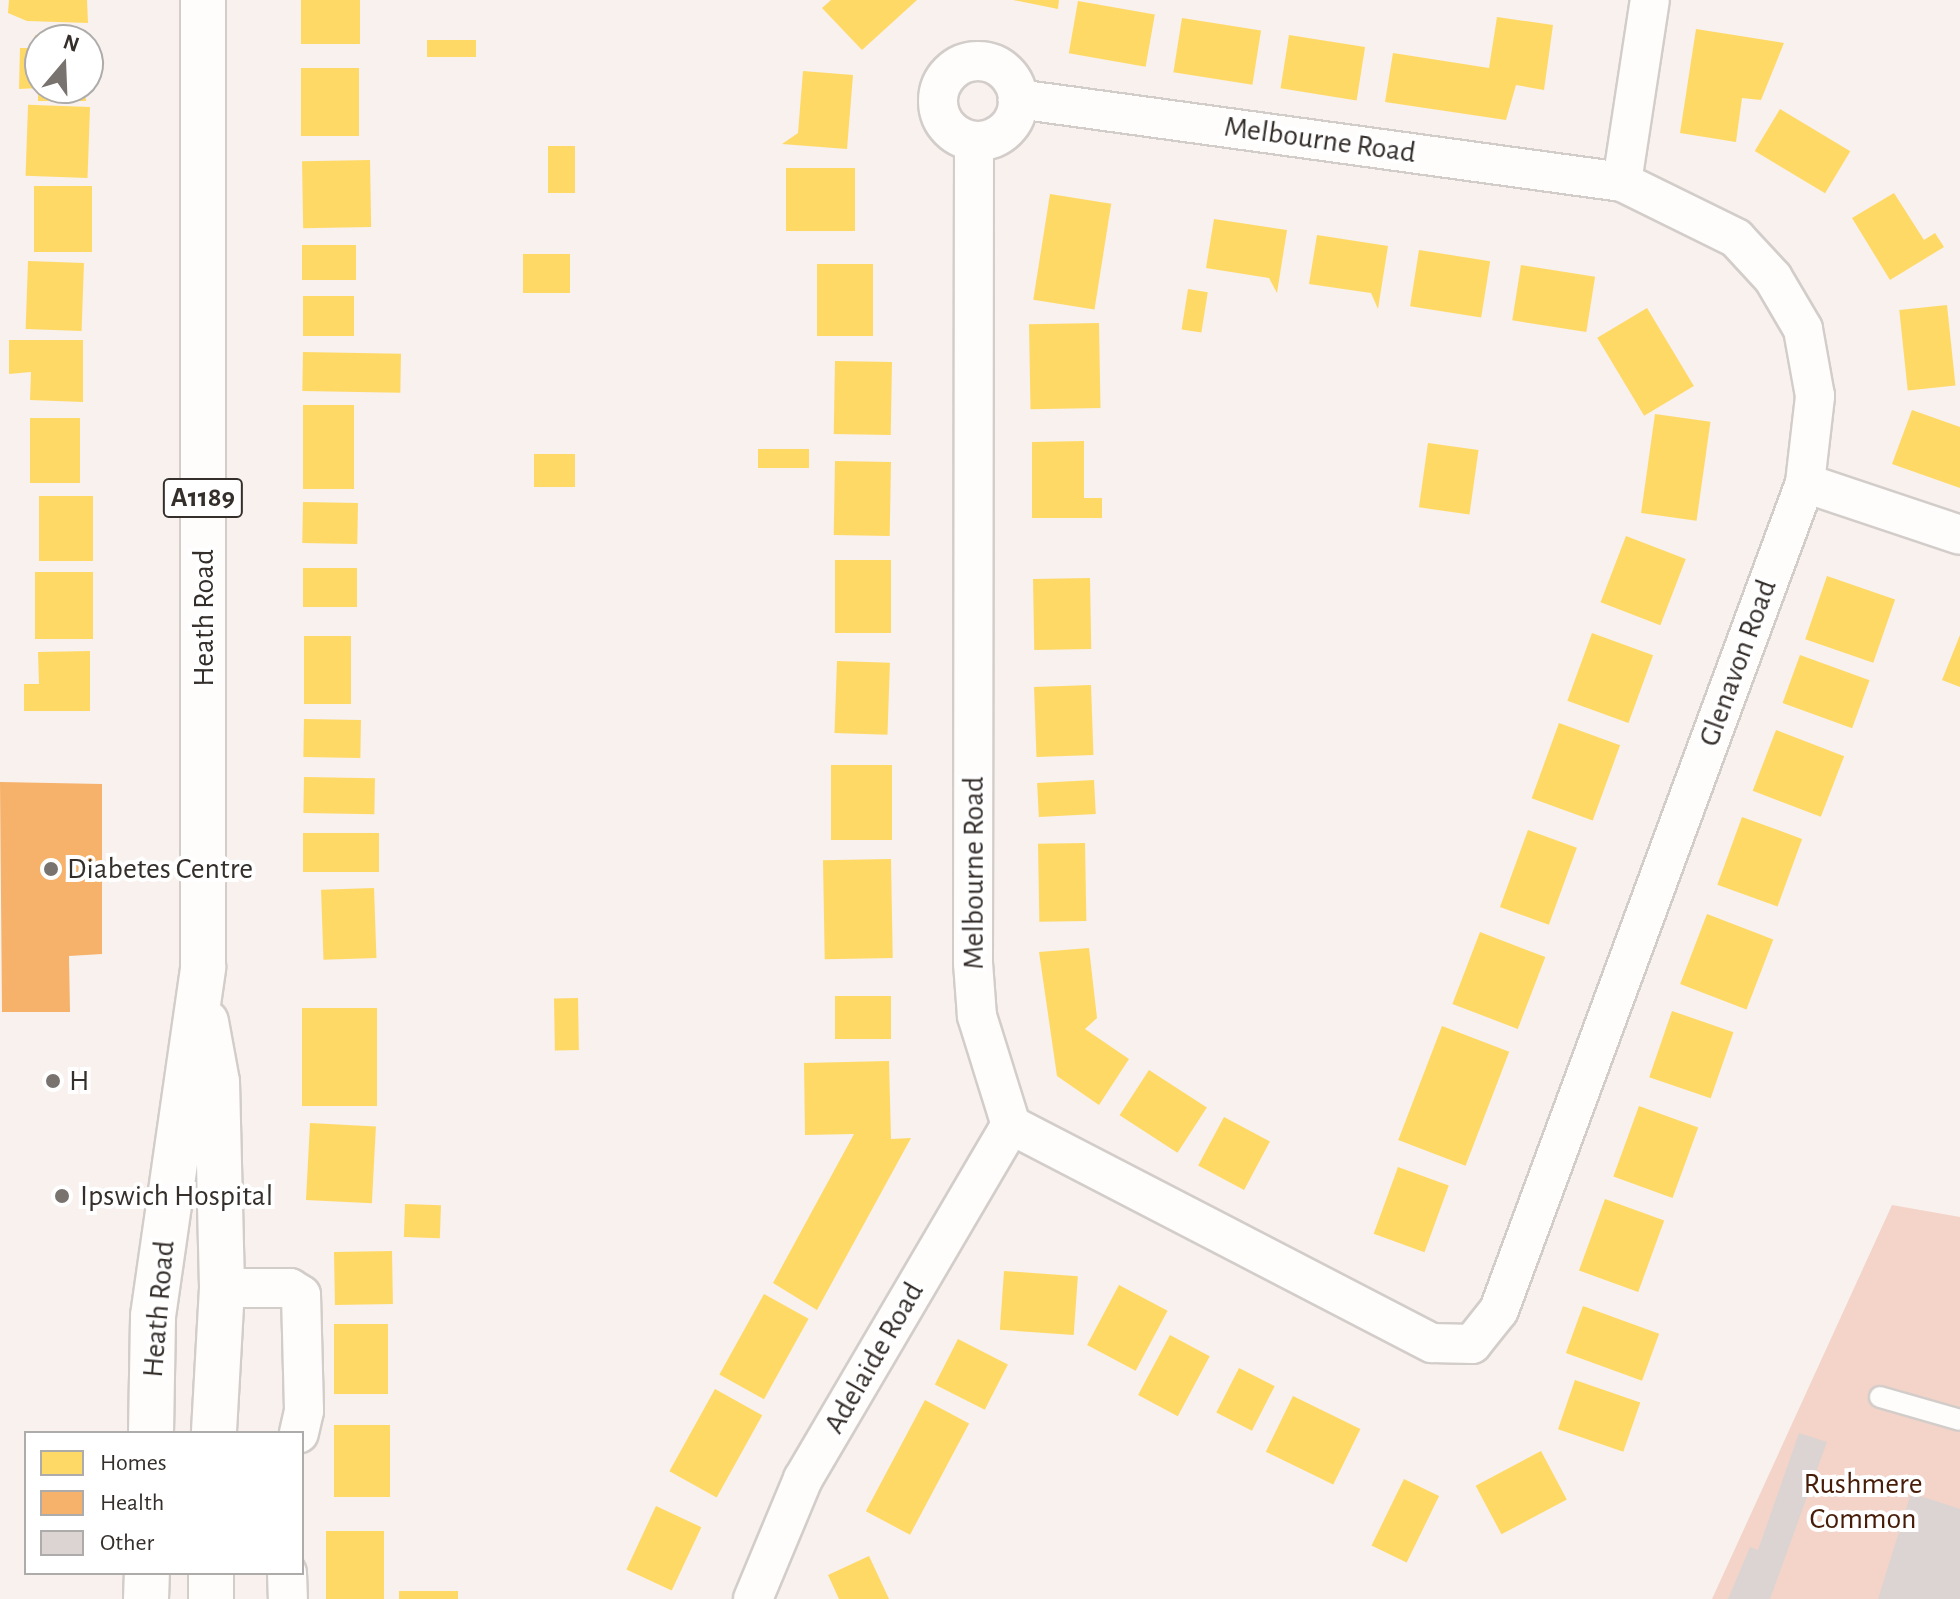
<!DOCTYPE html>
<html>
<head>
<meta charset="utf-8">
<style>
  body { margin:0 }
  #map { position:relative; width:1960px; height:1599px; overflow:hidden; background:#f8f1ee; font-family:"Alegreya Sans",sans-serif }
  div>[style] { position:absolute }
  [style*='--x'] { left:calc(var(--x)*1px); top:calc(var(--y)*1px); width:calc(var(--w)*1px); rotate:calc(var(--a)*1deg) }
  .green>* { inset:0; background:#f4d4c8 }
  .homes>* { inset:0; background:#ffd966; transform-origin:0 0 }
  .health>* { inset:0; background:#f6b26b }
  .building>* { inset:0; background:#dbd4d2 }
  .roads { filter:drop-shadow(2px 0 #d3cdca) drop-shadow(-2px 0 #d3cdca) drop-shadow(0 2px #d3cdca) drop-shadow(0 -2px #d3cdca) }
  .lane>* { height:20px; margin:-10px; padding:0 10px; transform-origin:10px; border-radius:10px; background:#fefdfc }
  .street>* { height:38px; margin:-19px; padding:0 19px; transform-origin:19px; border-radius:19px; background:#fefdfc }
  .street>.ring { margin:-19px; padding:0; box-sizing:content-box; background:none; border:38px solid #fefdfc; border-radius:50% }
  .primary>* { height:44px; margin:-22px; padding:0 22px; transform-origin:22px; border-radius:22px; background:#fefdfc }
  .dots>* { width:22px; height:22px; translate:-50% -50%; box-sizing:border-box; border:4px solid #fff; border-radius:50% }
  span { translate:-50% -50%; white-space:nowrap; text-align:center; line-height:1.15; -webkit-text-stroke:8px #fff; paint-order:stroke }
  .shield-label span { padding:2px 6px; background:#fff; border:2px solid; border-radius:6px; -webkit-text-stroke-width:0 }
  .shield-label { font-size:28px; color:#352f2c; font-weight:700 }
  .street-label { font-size:30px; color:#352f2c }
  .poi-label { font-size:30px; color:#352f2c }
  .left { translate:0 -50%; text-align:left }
  .park-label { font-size:30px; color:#471d09 }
  .legend { position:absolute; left:24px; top:1431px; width:280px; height:144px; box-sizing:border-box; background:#fff; border:2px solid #aeacab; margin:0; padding:10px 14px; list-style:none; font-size:24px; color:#352f2c }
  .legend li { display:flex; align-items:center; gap:16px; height:40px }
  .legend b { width:40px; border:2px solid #aeacab }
  .north { position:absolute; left:24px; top:24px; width:80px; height:80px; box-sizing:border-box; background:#fff; border:2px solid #aeacab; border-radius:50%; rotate:19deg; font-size:22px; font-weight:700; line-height:32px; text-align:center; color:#352f2c }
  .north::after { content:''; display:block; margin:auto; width:28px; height:36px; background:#797370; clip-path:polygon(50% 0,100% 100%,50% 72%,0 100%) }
</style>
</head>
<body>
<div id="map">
  <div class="green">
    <i style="clip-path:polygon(1892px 1205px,1960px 1217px,1960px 1599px,1712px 1599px)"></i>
  </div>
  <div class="homes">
    <i style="clip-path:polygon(9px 0,87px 0,88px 23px,27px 21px,8px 13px)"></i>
    <i style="left:301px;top:0;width:59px;height:44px"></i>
    <i style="clip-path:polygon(831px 0,917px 0,862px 50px,822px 8px)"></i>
    <i style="clip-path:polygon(1013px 0,1059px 0,1058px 9px)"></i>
    <i style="left:1078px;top:1px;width:78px;height:53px;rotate:10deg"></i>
    <i style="clip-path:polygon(1497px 17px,1553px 25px,1544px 90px,1516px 85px,1506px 120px,1385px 102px,1393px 53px,1489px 68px)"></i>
    <i style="left:1182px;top:18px;width:80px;height:55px;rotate:9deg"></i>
    <i style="clip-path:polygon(1696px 29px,1784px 43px,1761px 100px,1742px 98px,1736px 142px,1680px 133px)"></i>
    <i style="clip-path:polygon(83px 34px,84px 40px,40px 40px,40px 88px,85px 88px,86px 101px,38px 101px,38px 88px,19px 89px,20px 48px,35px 48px,35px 35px)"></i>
    <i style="left:1289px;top:35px;width:77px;height:54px;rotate:9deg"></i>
    <i style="left:427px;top:40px;width:49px;height:17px"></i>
    <i style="left:301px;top:68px;width:58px;height:68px"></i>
    <i style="clip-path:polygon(803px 71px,853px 75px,847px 149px,782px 144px,798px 133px)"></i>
    <i style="left:90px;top:107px;width:71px;height:62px;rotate:92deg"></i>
    <i style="left:1780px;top:109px;width:82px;height:49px;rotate:31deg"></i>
    <i style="left:548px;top:146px;width:27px;height:47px"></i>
    <i style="left:370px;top:160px;width:67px;height:68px;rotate:89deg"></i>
    <i style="left:786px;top:168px;width:69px;height:63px"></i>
    <i style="left:34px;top:186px;width:58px;height:66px"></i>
    <i style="clip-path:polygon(1894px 193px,1924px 240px,1935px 233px,1944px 247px,1890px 280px,1852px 218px)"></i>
    <i style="left:1050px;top:194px;width:62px;height:107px;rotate:9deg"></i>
    <i style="clip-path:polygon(1214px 219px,1287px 230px,1277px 293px,1269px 278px,1206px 268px)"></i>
    <i style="clip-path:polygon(1317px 235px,1388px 246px,1378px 309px,1371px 293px,1309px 284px)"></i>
    <i style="left:356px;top:245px;width:35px;height:54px;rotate:90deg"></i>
    <i style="left:1419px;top:250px;width:72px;height:57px;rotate:9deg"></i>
    <i style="left:570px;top:254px;width:39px;height:47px;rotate:90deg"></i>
    <i style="left:28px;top:261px;width:56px;height:68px;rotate:2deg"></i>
    <i style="left:817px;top:264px;width:56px;height:72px"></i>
    <i style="left:1521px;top:265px;width:75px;height:56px;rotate:9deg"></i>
    <i style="left:1188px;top:289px;width:20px;height:41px;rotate:9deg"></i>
    <i style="left:303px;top:296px;width:51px;height:40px"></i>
    <i style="left:1947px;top:305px;width:81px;height:48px;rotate:84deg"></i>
    <i style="left:1647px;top:308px;width:91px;height:58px;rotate:59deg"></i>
    <i style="left:1099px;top:323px;width:85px;height:70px;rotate:89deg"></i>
    <i style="clip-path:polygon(9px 340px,83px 340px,83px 402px,30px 400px,31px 372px,9px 374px)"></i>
    <i style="left:303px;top:352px;width:98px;height:39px;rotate:1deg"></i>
    <i style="left:835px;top:361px;width:57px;height:73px;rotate:1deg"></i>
    <i style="left:303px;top:405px;width:51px;height:84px"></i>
    <i style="clip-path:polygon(1912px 410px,1960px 427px,1960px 488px,1892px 464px)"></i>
    <i style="left:1655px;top:414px;width:56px;height:100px;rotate:8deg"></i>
    <i style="left:30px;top:418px;width:50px;height:65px"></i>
    <i style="clip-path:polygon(1084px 441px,1084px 498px,1102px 498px,1102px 518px,1032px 518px,1032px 442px)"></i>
    <i style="left:1428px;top:443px;width:51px;height:65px;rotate:8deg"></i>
    <i style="left:758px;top:449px;width:51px;height:19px"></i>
    <i style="left:534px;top:454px;width:41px;height:33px"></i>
    <i style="left:835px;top:461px;width:56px;height:74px;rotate:1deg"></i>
    <i style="left:39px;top:496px;width:54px;height:65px"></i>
    <i style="left:303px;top:502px;width:55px;height:41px;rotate:1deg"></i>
    <i style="left:1626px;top:536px;width:64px;height:71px;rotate:21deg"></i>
    <i style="left:835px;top:560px;width:56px;height:73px"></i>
    <i style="left:357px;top:568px;width:39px;height:54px;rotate:90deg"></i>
    <i style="left:35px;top:572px;width:58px;height:67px"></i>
    <i style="left:1827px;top:576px;width:72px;height:67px;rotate:19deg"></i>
    <i style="left:1090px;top:578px;width:71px;height:57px;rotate:89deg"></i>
    <i style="left:1592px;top:633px;width:65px;height:72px;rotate:20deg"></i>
    <i style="clip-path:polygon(1960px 635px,1960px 687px,1942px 680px)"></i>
    <i style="left:304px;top:636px;width:47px;height:68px"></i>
    <i style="clip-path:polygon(90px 651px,90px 711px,24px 711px,24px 684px,39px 684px,38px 652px)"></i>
    <i style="left:1800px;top:655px;width:74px;height:51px;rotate:20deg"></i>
    <i style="left:837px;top:661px;width:53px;height:72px;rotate:2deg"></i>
    <i style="left:1091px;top:685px;width:70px;height:57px;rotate:88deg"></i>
    <i style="left:304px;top:719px;width:57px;height:38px;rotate:1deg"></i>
    <i style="left:1559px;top:723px;width:65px;height:80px;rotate:20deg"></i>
    <i style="left:1776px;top:730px;width:73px;height:65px;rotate:21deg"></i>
    <i style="left:831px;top:765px;width:61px;height:75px"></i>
    <i style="left:304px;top:777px;width:71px;height:36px;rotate:1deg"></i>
    <i style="left:1094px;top:780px;width:34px;height:57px;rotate:87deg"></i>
    <i style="left:1742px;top:817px;width:64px;height:72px;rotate:20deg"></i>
    <i style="left:1528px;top:830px;width:52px;height:82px;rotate:20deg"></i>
    <i style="left:303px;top:833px;width:76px;height:39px"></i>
    <i style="left:1085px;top:843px;width:78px;height:47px;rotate:89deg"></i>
    <i style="left:891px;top:859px;width:99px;height:68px;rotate:89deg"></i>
    <i style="left:374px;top:888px;width:70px;height:53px;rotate:88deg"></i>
    <i style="left:1707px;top:914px;width:71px;height:75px;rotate:21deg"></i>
    <i style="left:1480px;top:932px;width:70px;height:77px;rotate:21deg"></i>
    <i style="clip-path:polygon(1089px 948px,1097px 1018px,1085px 1029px,1129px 1059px,1099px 1105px,1057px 1076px,1039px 952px)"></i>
    <i style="left:891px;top:996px;width:43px;height:56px;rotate:90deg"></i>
    <i style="left:578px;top:998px;width:52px;height:24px;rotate:89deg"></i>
    <i style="left:302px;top:1008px;width:75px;height:98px"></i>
    <i style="left:1672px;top:1011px;width:65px;height:70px;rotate:19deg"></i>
    <i style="left:1442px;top:1026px;width:72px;height:122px;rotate:21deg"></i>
    <i style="clip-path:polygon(889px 1061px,891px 1139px,911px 1138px,817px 1310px,773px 1283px,854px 1134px,805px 1135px,804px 1063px)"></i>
    <i style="left:1149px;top:1070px;width:69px;height:54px;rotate:33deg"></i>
    <i style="left:1639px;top:1106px;width:63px;height:75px;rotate:20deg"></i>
    <i style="left:1224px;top:1117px;width:52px;height:55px;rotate:28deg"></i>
    <i style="left:310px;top:1123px;width:66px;height:77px;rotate:3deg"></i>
    <i style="left:1398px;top:1167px;width:54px;height:71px;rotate:20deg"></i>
    <i style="left:1605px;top:1199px;width:63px;height:76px;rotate:20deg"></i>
    <i style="left:405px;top:1204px;width:36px;height:33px;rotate:2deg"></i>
    <i style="left:392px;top:1251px;width:53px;height:58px;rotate:89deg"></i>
    <i style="left:1004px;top:1271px;width:74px;height:59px;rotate:4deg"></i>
    <i style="left:1119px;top:1285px;width:55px;height:68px;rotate:28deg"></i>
    <i style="left:764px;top:1294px;width:51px;height:92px;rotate:29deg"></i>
    <i style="left:1583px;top:1306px;width:81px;height:50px;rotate:20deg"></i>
    <i style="left:334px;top:1324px;width:54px;height:70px"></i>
    <i style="left:1170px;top:1335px;width:45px;height:68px;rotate:28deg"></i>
    <i style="left:958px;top:1339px;width:56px;height:51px;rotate:27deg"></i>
    <i style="left:1239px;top:1368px;width:40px;height:50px;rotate:27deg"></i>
    <i style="left:1575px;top:1380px;width:69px;height:52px;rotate:19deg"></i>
    <i style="left:715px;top:1389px;width:54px;height:94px;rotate:29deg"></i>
    <i style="left:1293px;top:1396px;width:75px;height:62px;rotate:26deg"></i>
    <i style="left:925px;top:1400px;width:50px;height:126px;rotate:28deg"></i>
    <i style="left:334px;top:1425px;width:56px;height:72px"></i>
    <i style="left:1541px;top:1451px;width:55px;height:74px;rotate:62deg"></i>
    <i style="left:1404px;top:1479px;width:39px;height:74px;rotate:26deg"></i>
    <i style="left:656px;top:1506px;width:50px;height:70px;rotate:25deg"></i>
    <i style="left:326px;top:1531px;width:58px;height:68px"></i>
    <i style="clip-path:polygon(869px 1556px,889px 1599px,839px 1599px,828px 1575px)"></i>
    <i style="left:399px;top:1591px;width:59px;height:8px"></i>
  </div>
  <div class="health">
    <i style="clip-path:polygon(0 782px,102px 784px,102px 954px,69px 956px,70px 1012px,2px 1012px)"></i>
  </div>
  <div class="building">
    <i style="clip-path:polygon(1799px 1433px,1827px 1442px,1770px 1599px,1728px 1599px,1750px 1547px,1758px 1550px)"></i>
    <i style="clip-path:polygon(1911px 1493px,1960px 1509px,1960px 1599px,1878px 1599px)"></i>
  </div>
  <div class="roads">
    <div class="lane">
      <i style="--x:1880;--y:1397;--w:83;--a:16"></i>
    </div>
    <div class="street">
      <i class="ring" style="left:938px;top:61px;width:42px;height:42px"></i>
      <i style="--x:974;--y:141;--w:822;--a:90.07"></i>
      <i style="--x:973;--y:963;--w:53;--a:85.7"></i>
      <i style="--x:977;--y:1016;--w:114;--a:72.7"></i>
      <i style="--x:1011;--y:1125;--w:474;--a:27.4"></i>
      <i style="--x:1432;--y:1343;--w:40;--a:1.4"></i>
      <i style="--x:1472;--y:1344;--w:43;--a:-51.5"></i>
      <i style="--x:1499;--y:1310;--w:882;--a:-69.69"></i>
      <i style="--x:1805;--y:483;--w:88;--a:-83.4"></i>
      <i style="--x:1815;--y:396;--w:68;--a:-100.2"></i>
      <i style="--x:1803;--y:329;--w:59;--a:-120.5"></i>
      <i style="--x:1773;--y:278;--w:54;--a:-132.8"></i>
      <i style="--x:1736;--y:238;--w:127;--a:-153.8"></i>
      <i style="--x:1622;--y:182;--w:610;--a:-172.18"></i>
      <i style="--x:1622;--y:182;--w:184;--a:-81.3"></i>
      <i style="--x:1805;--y:483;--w:163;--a:18.5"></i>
      <i style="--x:222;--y:1288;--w:68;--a:0"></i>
      <i style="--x:290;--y:1288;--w:13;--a:32"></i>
      <i style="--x:301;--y:1295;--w:116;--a:88.5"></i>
      <i style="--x:304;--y:1411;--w:23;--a:103"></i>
      <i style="--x:287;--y:1573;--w:26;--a:88"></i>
      <i style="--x:753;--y:1599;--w:130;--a:-67.4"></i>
      <i style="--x:803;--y:1479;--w:411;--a:-59.6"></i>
    </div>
    <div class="primary">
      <i style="--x:206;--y:1022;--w:61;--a:79.6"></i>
      <i style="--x:217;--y:1082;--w:206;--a:88.6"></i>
      <i style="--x:222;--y:1288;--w:145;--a:93.2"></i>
      <i style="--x:151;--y:1433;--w:117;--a:-89"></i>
      <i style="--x:153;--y:1316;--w:353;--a:-81.8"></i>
      <i style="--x:203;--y:967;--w:967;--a:-90"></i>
      <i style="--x:146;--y:1599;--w:26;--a:-88"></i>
      <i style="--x:211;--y:1599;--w:26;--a:-90"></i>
    </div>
  </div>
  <div class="dots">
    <i style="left:51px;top:869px;background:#797370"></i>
    <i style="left:53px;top:1081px;background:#797370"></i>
    <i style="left:62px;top:1196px;background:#797370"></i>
  </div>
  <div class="shield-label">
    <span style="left:203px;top:498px">A1189</span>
  </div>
  <div class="street-label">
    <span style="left:1320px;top:140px;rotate:8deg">Melbourne Road</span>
    <span style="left:204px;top:618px;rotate:-90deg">Heath Road</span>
    <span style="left:1738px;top:663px;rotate:-70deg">Glenavon Road</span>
    <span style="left:974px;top:873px;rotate:-90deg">Melbourne Road</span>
    <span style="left:159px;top:1309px;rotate:-85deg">Heath Road</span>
    <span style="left:874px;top:1358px;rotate:-60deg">Adelaide Road</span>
  </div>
  <div class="poi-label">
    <span class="left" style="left:67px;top:869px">Diabetes Centre</span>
    <span class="left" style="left:69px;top:1081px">H</span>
    <span class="left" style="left:80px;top:1196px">Ipswich Hospital</span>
  </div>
  <div class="park-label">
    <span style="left:1863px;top:1501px">Rushmere<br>Common</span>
  </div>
  <ul class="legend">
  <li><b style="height:22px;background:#ffd966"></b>Homes</li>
  <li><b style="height:22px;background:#f6b26b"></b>Health</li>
  <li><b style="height:22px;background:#dbd4d2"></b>Other</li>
  </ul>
  <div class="north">N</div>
</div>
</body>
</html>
